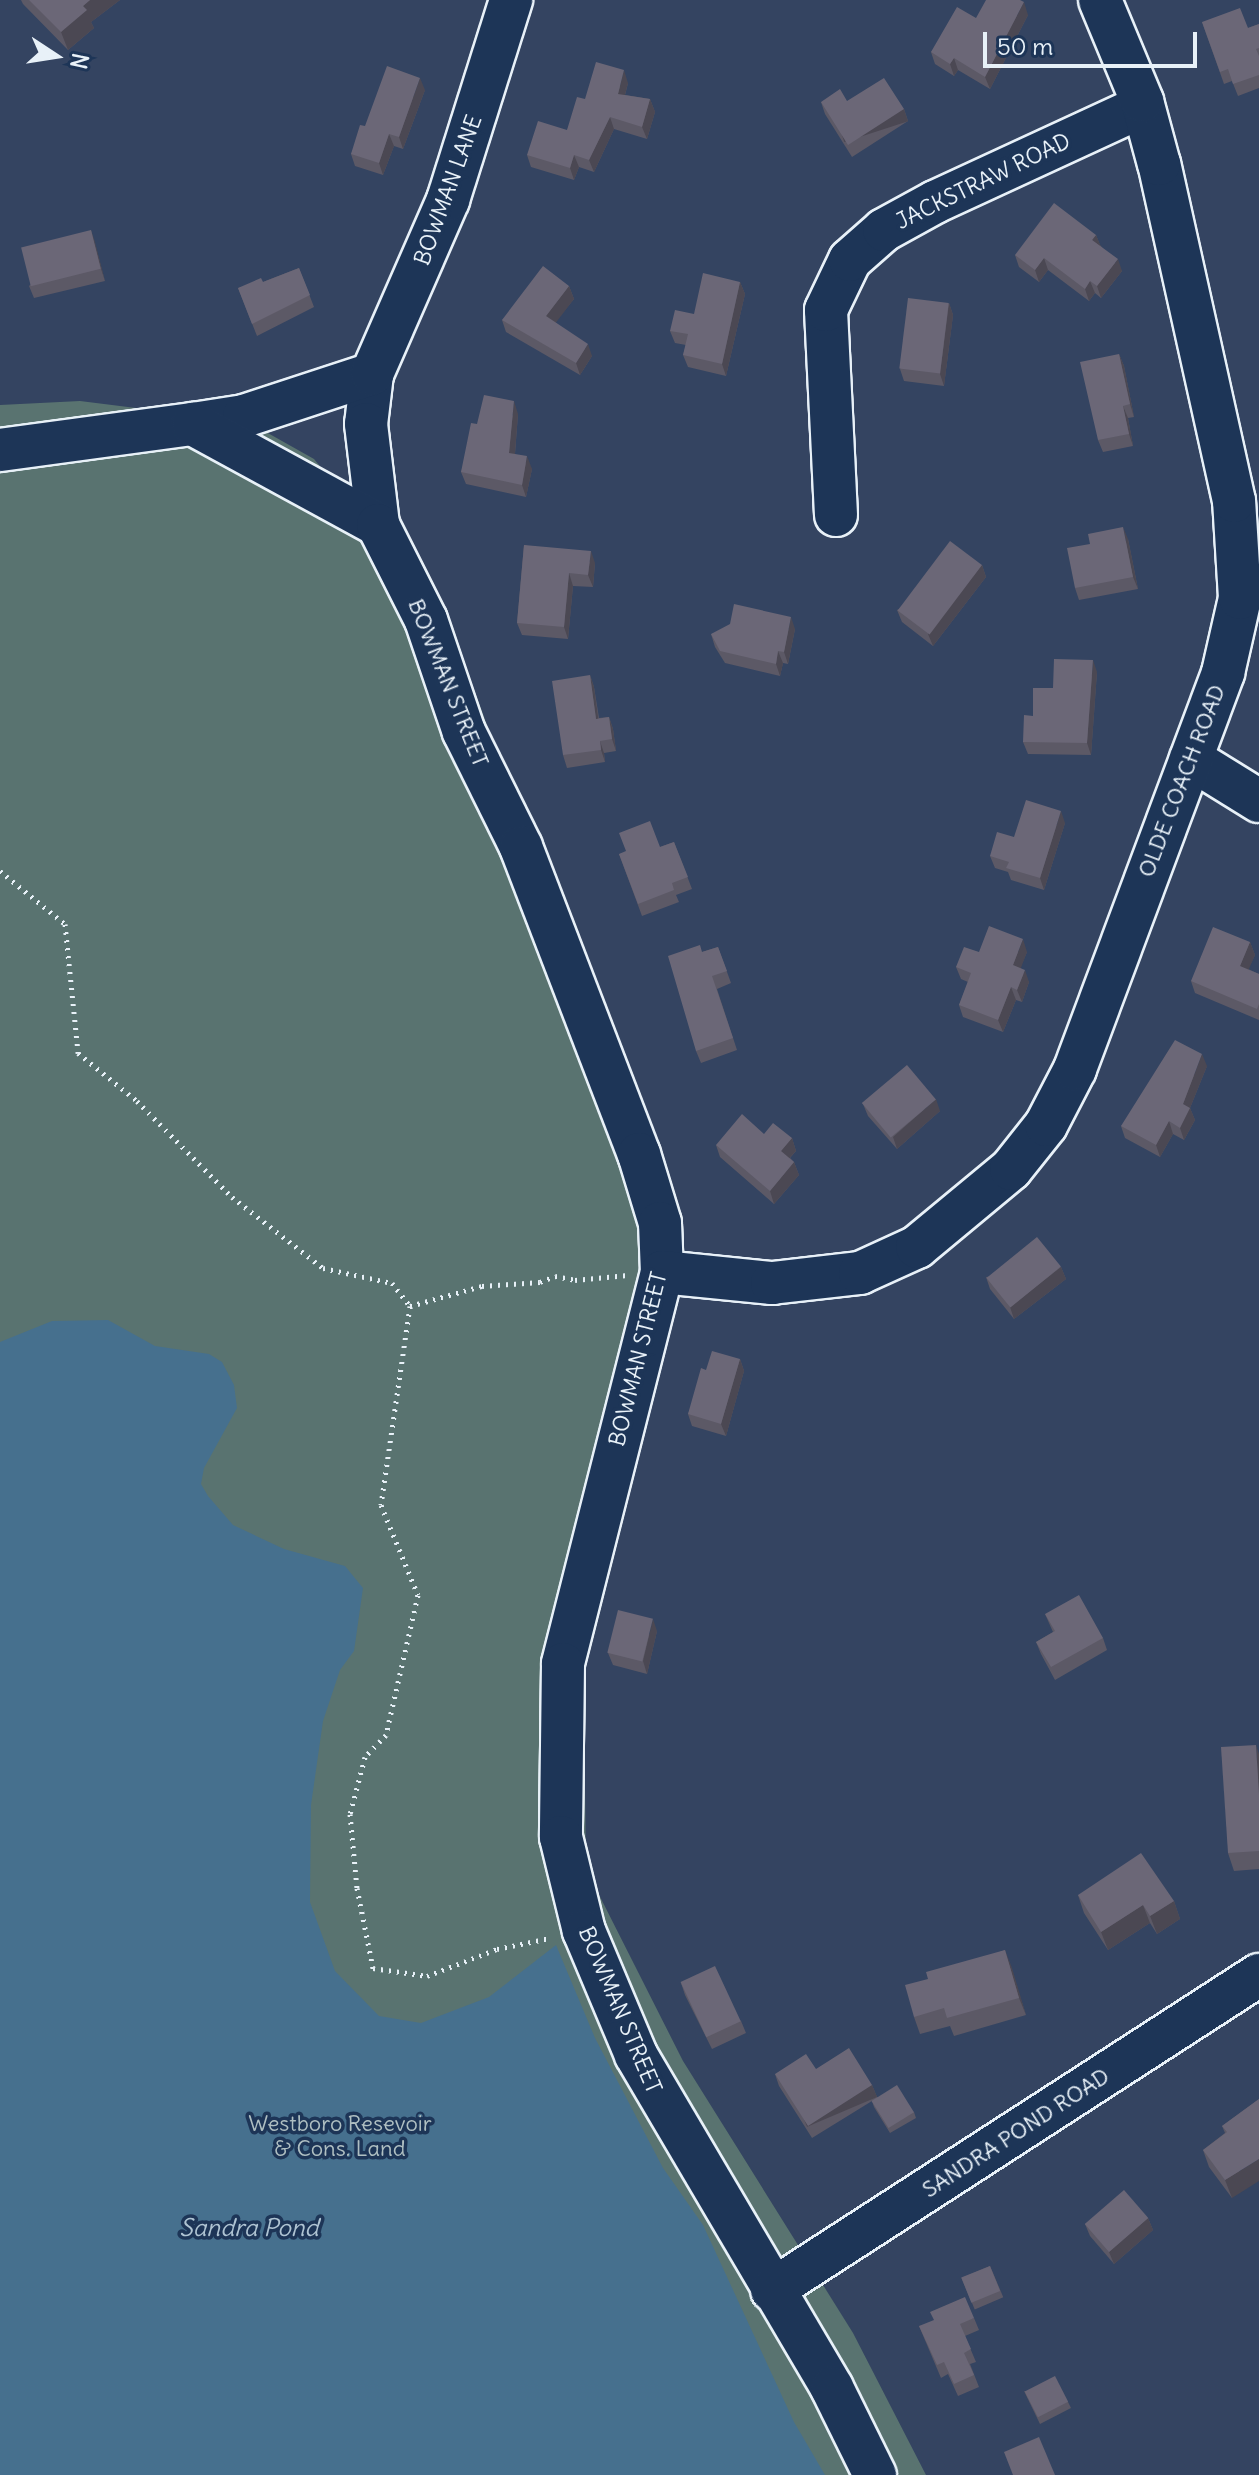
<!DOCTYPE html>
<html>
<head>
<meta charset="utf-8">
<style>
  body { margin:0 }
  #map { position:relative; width:1259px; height:2475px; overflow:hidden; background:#344461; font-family:Delius,sans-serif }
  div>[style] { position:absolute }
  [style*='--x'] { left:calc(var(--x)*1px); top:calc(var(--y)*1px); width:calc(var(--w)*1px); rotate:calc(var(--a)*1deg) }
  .green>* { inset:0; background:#597370 }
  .water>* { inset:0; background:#46708e }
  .path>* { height:5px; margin-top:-2.5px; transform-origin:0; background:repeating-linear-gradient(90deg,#e8f1f8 0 2px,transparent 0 8px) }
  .roads { filter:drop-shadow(2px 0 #e8f1f8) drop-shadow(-2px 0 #e8f1f8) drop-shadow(0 2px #e8f1f8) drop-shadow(0 -2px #e8f1f8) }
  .minor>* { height:42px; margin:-21px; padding:0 21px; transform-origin:21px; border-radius:21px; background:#1d3557 }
  .wall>* { inset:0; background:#5c5966; transform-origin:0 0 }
  .shaded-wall>* { inset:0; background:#4b4853; transform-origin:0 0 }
  .building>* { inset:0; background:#6b6777; transform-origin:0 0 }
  span { translate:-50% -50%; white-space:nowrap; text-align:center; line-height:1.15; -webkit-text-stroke:7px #1d3557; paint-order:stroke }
  .street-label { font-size:22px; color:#e8f1f8 }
  .park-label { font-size:22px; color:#afbfc2 }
  .water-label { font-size:24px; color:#afc4d3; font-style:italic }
  .north { position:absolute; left:16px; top:16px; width:80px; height:80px; -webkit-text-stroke:6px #1d3557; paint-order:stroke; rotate:102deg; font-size:22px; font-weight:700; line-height:32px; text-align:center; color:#e8f1f8 }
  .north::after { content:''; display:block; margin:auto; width:28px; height:36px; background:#e8f1f8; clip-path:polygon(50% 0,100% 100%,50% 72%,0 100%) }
  .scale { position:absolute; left:983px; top:32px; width:214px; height:36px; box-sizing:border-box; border:4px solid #e8f1f8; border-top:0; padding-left:10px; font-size:24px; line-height:28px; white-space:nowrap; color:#e8f1f8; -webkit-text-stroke:6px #1d3557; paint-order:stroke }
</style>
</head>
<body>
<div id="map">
  <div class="green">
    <i style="clip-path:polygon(80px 401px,248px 422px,314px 459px,441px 612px,459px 649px,660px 1194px,582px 1543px,586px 1869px,683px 2061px,853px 2333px,926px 2475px,0 2475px,0 405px)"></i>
  </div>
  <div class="water">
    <i style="clip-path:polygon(108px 1320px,155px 1346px,209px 1354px,222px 1362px,234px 1385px,237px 1408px,204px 1468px,201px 1484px,208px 1496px,233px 1525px,284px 1549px,345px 1566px,363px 1588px,354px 1651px,340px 1670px,323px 1721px,311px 1805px,310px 1902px,335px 1971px,379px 2016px,421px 2023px,489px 1997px,556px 1945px,595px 2038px,663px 2168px,703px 2225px,794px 2422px,825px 2475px,0 2475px,0 1342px,52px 1321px)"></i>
  </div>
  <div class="path">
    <i style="--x:0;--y:871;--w:84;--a:39.2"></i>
    <i style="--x:65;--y:924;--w:130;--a:84.2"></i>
    <i style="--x:78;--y:1053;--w:76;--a:39.1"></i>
    <i style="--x:137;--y:1101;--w:135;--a:45.3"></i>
    <i style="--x:232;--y:1197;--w:115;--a:38"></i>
    <i style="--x:323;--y:1268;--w:71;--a:12.3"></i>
    <i style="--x:392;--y:1283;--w:29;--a:52"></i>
    <i style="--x:410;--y:1306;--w:201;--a:98.3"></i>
    <i style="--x:381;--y:1505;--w:97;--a:67.7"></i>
    <i style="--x:418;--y:1595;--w:144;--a:102.9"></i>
    <i style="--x:386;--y:1735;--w:30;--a:134"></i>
    <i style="--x:365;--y:1757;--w:59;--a:104.7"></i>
    <i style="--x:350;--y:1814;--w:74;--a:84.6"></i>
    <i style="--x:357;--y:1888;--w:82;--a:78.7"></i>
    <i style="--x:373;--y:1968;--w:55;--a:8.4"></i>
    <i style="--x:427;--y:1976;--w:75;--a:-21.1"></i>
    <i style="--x:497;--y:1949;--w:54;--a:-11.7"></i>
    <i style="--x:410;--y:1306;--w:75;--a:-15.5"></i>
    <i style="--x:482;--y:1286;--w:58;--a:-3.9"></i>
    <i style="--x:540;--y:1282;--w:16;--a:-22"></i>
    <i style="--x:555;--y:1276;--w:20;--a:11"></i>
    <i style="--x:575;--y:1280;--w:53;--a:-5.4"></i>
  </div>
  <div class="roads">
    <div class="minor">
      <i style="--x:372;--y:374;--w:50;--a:96.8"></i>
      <i style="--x:366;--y:424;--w:102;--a:83.2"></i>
      <i style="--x:193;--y:424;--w:52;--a:-8.9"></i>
      <i style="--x:244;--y:416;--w:135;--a:-18.2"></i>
      <i style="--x:372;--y:374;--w:190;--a:-66.4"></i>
      <i style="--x:448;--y:200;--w:210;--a:-72.5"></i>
      <i style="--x:0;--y:450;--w:195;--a:-7.7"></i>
      <i style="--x:193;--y:424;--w:211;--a:28.6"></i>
      <i style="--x:378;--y:525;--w:106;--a:63.2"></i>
      <i style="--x:426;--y:620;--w:118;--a:71.3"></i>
      <i style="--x:464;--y:732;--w:128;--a:63.6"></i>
      <i style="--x:521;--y:847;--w:329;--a:69"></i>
      <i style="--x:639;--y:1154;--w:72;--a:73.1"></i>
      <i style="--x:660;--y:1223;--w:49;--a:87.7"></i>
      <i style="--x:662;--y:1272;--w:404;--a:104.2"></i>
      <i style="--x:563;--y:1664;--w:173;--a:90.7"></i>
      <i style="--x:561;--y:1837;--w:97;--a:76.3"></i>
      <i style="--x:584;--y:1931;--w:134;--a:67.2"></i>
      <i style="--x:636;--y:2055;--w:386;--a:59.5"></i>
      <i style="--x:832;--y:2388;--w:97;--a:63.7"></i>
      <i style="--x:836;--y:515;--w:205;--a:-92.8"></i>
      <i style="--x:826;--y:310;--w:55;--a:-64.4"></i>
      <i style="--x:850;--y:260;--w:45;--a:-41.4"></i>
      <i style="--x:884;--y:230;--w:58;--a:-28.8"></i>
      <i style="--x:935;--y:202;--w:229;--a:-24.8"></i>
      <i style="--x:1191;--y:759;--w:80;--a:31.7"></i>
      <i style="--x:662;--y:1272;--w:111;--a:5.7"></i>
      <i style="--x:772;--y:1283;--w:89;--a:-6.5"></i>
      <i style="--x:860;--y:1273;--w:63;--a:-24.5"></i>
      <i style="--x:917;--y:1247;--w:122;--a:-39.7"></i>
      <i style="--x:1011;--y:1169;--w:56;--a:-51.5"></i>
      <i style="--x:1046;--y:1125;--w:63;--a:-62.6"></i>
      <i style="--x:1075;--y:1069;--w:423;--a:-69.5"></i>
      <i style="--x:1223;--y:673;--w:77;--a:-77.2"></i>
      <i style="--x:1240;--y:598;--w:97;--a:-93.5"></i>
      <i style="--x:1234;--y:501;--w:345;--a:-102.5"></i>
      <i style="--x:1159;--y:164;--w:65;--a:-105.1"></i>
      <i style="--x:1142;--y:101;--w:109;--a:-112.6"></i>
      <i style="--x:772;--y:2290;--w:580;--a:-32.9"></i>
    </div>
  </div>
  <div class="wall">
    <i style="clip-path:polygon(21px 0,120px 0,91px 22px,94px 28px,68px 50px,23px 4px)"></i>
    <i style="clip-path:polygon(1028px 15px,990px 89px,958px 70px,954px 76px,935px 64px,931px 52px,976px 18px)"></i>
    <i style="clip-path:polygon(1202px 22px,1248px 28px,1259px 24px,1259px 88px,1238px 96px,1232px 81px,1224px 84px)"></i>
    <i style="clip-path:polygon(628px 83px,625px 95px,650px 99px,655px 112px,647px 139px,614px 129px,594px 172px,579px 167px,574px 180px,531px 167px,527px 155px,567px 130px,585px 99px)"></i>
    <i style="clip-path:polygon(425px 90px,403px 149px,394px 146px,383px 175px,355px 166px,351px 154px,365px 126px)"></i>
    <i style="clip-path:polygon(847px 101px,904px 109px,908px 121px,852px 157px,825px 114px,821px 102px)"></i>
    <i style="clip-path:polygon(91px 230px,105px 281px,34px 298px,29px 286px)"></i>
    <i style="clip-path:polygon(1096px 235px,1100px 245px,1122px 271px,1101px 298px,1095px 293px,1089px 301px,1048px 270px,1039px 282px,1019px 267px,1015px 255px)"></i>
    <i style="clip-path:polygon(299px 268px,314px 307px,257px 336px,238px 288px,263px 282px)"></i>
    <i style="clip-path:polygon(740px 282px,745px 294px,726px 376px,688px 367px,683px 355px,686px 345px,675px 343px,670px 331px)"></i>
    <i style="clip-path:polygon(569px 286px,574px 299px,555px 322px,592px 356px,580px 375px,506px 332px,502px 320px)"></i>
    <i style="clip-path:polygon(949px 303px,953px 315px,944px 386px,904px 381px,900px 369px)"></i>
    <i style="clip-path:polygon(1119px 354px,1124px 366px,1134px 417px,1128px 418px,1133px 446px,1103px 452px,1098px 440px)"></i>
    <i style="clip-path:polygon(518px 414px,515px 454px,532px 469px,526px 497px,466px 484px,461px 472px,477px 424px)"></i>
    <i style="clip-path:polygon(1128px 539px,1138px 589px,1079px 600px,1075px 588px)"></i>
    <i style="clip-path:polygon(524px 545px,595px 563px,593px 587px,573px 586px,568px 639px,522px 635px,517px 623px)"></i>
    <i style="clip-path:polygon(982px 565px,986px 577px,933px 646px,902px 622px,897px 610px)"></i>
    <i style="clip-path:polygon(795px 629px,788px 664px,783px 663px,780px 676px,725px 663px,715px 647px,711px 634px)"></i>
    <i style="clip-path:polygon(1097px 672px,1091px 755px,1028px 754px,1023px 742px,1033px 716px)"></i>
    <i style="clip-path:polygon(590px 675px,594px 687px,599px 718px,609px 717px,613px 729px,616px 751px,604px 753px,605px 762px,567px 768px,563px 755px)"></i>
    <i style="clip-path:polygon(1065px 823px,1044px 890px,1011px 880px,1008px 872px,995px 868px,990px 856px,1014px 837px)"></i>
    <i style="clip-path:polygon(674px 842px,692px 889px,676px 895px,679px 902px,642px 916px,619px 854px,660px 847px)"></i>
    <i style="clip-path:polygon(1250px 942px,1255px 955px,1248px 969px,1259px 974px,1259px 1020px,1195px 993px,1191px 981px)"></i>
    <i style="clip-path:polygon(718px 947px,731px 983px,717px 989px,737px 1050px,701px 1063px,696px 1051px,702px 952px)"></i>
    <i style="clip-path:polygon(979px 952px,1027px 952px,1020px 968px,1029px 982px,1022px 1002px,1016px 1000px,1003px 1032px,963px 1017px,959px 1005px,968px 982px,961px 979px,956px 967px)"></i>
    <i style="clip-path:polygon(1207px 1066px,1190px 1108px,1195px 1120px,1184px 1140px,1173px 1134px,1160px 1157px,1125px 1138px,1121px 1126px)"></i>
    <i style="clip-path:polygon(863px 1104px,940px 1111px,897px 1149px,868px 1116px)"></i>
    <i style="clip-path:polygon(764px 1134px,792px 1138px,796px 1151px,790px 1158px,794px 1162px,799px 1175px,774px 1204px,720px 1157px,716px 1145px)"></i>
    <i style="clip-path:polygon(1061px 1267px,1066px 1279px,1014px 1319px,990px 1289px,986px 1277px)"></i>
    <i style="clip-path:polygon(740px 1359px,744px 1371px,726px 1436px,692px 1426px,688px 1414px,706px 1370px)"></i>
    <i style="clip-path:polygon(1045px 1614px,1103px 1638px,1107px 1650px,1055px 1680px,1041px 1654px,1036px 1642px,1053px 1632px)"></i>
    <i style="clip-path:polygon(657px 1631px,647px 1674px,613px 1665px,608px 1653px)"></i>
    <i style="clip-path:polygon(1259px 1754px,1259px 1869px,1234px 1871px,1228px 1853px)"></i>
    <i style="clip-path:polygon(1078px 1895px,1174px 1901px,1180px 1919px,1157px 1934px,1150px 1923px,1108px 1950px,1084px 1913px)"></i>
    <i style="clip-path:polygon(1005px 1950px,1026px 2015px,954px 2036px,950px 2026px,920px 2034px,914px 2017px,928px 1979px)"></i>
    <i style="clip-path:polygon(681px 1983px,741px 2021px,746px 2033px,712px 2049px,685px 1995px)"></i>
    <i style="clip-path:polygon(816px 2069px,872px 2085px,877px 2097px,914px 2112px,916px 2118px,890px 2133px,874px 2107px,872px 2101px,812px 2138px,779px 2086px,775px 2074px)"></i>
    <i style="clip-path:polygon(1259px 2099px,1232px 2198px,1209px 2167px,1203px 2150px,1225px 2133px,1222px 2126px)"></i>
    <i style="clip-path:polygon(1148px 2218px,1153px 2230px,1114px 2264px,1090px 2236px,1085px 2224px)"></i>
    <i style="left:990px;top:2266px;width:34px;height:31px;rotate:67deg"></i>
    <i style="clip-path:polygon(974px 2318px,979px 2330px,965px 2336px,976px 2362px,970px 2364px,979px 2387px,958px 2396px,948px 2374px,941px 2378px,919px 2326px)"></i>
    <i style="clip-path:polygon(1024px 2391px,1068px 2402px,1071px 2408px,1040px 2424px)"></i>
  </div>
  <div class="shaded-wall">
    <i style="clip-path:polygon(90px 0,120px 0,91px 22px,94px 28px,68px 50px,61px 32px,83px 6px)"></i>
    <i style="clip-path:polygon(1024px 2px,1028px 15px,990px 89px,985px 77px)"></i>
    <i style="clip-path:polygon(954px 58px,958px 70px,954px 76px,950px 64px)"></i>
    <i style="clip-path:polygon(624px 70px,628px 83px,622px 106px,618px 94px)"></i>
    <i style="clip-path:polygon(420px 78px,425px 90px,403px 149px,399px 137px)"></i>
    <i style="clip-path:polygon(650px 99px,655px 112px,647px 139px,642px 127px)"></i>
    <i style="left:904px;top:109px;width:13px;height:67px;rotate:72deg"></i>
    <i style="clip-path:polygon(610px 117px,614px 129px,594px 172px,589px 160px)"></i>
    <i style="clip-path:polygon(389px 134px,394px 146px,383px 175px,379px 163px)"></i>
    <i style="clip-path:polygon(574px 155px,579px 167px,574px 180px,570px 168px)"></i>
    <i style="clip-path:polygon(91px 230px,95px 242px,105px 281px,101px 269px)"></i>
    <i style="clip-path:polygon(1096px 235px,1101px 247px,1092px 240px)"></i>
    <i style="clip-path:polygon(1044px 258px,1048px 270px,1039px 282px,1035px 270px)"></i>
    <i style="clip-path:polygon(1118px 259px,1122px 271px,1101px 298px,1097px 286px)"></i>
    <i style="clip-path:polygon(1090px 281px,1095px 293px,1089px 301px,1085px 289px)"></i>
    <i style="clip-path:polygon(740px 282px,745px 294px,726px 376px,722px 364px)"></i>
    <i style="clip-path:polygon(569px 286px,574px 299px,551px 329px,546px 316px)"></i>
    <i style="clip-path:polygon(949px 303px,953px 315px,944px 386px,940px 374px)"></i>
    <i style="clip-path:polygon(588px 344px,592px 356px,580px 375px,576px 363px)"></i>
    <i style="clip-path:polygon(1119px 354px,1124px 366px,1134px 417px,1130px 404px)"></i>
    <i style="clip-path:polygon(514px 401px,518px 414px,514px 465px,509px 453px)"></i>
    <i style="clip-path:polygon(1123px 406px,1128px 418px,1133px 446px,1129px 434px)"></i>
    <i style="clip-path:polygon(527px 456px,532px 469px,526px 497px,522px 485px)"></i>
    <i style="clip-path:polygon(1123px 527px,1128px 539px,1138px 589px,1133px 577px)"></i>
    <i style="clip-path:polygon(591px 551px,595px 563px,593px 587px,588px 575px)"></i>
    <i style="clip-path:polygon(982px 565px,986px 577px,933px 646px,928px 634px)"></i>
    <i style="clip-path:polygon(569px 573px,573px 586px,568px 639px,564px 627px)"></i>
    <i style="clip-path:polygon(791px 617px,795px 629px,788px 664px,784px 652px)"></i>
    <i style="clip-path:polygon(778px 651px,783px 663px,780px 676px,776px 664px)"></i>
    <i style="clip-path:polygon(1093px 660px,1097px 672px,1091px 755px,1087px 743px)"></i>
    <i style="clip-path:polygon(590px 675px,594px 687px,600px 731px,596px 719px)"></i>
    <i style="clip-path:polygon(609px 717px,613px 729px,616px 751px,612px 739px)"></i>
    <i style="clip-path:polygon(600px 741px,604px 753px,605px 762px,601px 750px)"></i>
    <i style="clip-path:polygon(1061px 811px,1065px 823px,1044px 890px,1040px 878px)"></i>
    <i style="clip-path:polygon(1023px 939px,1027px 952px,1017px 978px,1013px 965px)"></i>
    <i style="clip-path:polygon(1250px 942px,1255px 955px,1245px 978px,1240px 966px)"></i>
    <i style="clip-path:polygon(1025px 970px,1029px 982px,1022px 1002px,1017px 990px)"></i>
    <i style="clip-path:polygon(1011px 987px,1016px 1000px,1003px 1032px,998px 1020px)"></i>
    <i style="clip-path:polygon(1202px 1054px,1207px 1066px,1190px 1108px,1195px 1120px,1184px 1140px,1180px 1128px,1183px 1104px)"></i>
    <i style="clip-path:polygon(936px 1099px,940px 1111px,897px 1149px,893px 1137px)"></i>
    <i style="clip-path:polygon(1169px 1121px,1173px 1134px,1160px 1157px,1156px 1145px)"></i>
    <i style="clip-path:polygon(792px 1138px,796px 1151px,785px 1163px,781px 1151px)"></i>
    <i style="clip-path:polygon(794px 1162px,799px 1175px,774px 1204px,770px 1191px)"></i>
    <i style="clip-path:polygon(1061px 1267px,1066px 1279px,1014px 1319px,1010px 1307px)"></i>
    <i style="clip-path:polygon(740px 1359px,744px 1371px,726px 1436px,721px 1424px)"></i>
    <i style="clip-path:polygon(653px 1619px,657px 1631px,647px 1674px,643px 1661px)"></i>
    <i style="clip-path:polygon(1256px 1745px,1259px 1754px,1259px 1795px)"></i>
    <i style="clip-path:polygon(1174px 1901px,1180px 1919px,1157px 1934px,1150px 1916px)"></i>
    <i style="clip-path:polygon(1143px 1905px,1150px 1923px,1108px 1950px,1101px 1932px)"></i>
    <i style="clip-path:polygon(1005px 1950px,1012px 1968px,1026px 2015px,1019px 1998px)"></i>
    <i style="left:872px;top:2085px;width:13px;height:76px;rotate:67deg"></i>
    <i style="clip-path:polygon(1259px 2159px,1259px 2181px,1232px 2198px,1225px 2180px)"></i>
    <i style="clip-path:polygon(1148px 2218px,1153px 2230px,1114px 2264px,1109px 2252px)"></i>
  </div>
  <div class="building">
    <i style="clip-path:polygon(29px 0,90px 0,83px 6px,87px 10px,61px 32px)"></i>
    <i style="clip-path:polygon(986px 0,1020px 0,1024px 2px,985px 77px,954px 58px,950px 64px,931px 52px,957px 7px,976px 18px)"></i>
    <i style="clip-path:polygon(1240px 8px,1248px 28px,1259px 24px,1259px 48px,1256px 49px,1259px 56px,1259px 75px,1233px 84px,1228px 69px,1220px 72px,1202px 22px)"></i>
    <i style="clip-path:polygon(596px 62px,624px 70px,618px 94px,650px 99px,642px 127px,610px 117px,589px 160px,574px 155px,570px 168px,527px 155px,538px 121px,567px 130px,577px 97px,585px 99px)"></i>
    <i style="clip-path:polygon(387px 66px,420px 78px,399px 137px,389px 134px,379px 163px,351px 154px,360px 125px,365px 126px)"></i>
    <i style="clip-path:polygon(884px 78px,904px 109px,848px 145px,821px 102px,840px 89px,847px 101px)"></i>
    <i style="clip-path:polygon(1054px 203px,1096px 235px,1092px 240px,1118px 259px,1097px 286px,1090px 281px,1085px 289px,1044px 258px,1035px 270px,1015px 255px)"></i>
    <i style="left:91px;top:230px;width:40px;height:72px;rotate:76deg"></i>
    <i style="clip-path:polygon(543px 266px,569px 286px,546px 316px,588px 344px,576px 363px,502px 320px)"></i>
    <i style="clip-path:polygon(299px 268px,310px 295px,252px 324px,238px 288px,261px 278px,263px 282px)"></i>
    <i style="clip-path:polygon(703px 273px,740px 282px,722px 364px,683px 355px,688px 334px,670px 331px,675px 310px,694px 314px)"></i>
    <i style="left:908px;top:298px;width:41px;height:71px;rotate:7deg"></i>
    <i style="clip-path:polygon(1119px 354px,1130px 404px,1123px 406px,1129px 434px,1098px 440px,1080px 362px)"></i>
    <i style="clip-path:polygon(484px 395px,514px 401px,509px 453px,527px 456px,522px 485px,461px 472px,471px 423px,477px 424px)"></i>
    <i style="clip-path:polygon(1123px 527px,1133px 577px,1075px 588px,1067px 548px,1090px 544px,1088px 534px)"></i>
    <i style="left:950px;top:541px;width:40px;height:87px;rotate:37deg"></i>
    <i style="clip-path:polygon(524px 545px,591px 551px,588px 575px,569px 573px,564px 627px,517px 623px)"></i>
    <i style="clip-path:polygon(734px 604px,791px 617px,784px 652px,778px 651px,776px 664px,720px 651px,711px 634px,730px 624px)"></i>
    <i style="clip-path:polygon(1054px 659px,1093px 660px,1087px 743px,1023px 742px,1024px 715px,1033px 716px,1033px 688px,1053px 688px)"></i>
    <i style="clip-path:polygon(590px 675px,596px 719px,609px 717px,612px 739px,600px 741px,601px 750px,563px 755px,552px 681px)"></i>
    <i style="clip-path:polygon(1026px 800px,1061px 811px,1040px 878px,1006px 868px,1009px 862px,990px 856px,997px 832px,1014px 837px)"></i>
    <i style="clip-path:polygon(650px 821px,660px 847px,674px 842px,688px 877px,672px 883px,674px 890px,638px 904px,619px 854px,626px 851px,619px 833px)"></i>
    <i style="clip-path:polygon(989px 926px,1023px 939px,1013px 965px,1025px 970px,1017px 990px,1011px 987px,998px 1020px,959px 1005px,971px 973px,956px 967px,964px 947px,979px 952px)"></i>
    <i style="clip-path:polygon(1213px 927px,1250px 942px,1240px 966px,1259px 974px,1259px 1004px,1257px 1009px,1191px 981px)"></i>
    <i style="clip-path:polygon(700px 945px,702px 952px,718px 947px,727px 971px,712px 976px,733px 1038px,696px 1051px,668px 956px)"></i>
    <i style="clip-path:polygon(1175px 1040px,1202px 1054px,1183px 1104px,1190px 1108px,1180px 1128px,1169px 1121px,1156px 1145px,1121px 1126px)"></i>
    <i style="left:907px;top:1065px;width:45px;height:59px;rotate:50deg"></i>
    <i style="clip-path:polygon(742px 1114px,764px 1134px,773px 1123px,792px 1138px,781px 1151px,794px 1162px,770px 1191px,716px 1145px)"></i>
    <i style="left:1037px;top:1237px;width:38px;height:65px;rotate:51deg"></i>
    <i style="clip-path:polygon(712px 1351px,740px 1359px,721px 1424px,688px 1414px,701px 1368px,706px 1370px)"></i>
    <i style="clip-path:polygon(1079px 1595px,1103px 1638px,1051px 1667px,1036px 1642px,1055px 1631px,1045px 1614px)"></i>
    <i style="left:618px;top:1610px;width:36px;height:44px;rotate:14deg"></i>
    <i style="clip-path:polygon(1256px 1745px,1259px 1795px,1259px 1851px,1228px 1853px,1221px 1747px)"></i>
    <i style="clip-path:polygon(1141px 1853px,1174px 1901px,1150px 1916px,1143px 1905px,1101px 1932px,1078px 1895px)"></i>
    <i style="clip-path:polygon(1005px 1950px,1019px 1998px,947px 2018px,944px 2008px,914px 2017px,905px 1985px,928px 1979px,926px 1972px)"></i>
    <i style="left:715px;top:1966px;width:61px;height:38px;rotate:65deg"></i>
    <i style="clip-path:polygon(849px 2048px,872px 2085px,808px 2126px,775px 2074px,806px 2054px,816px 2069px)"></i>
    <i style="left:897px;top:2085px;width:32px;height:30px;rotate:58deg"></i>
    <i style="clip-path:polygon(1259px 2099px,1259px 2159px,1225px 2180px,1203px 2150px,1227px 2132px,1222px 2126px)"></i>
    <i style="left:1124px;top:2190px;width:37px;height:52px;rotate:49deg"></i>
    <i style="left:990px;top:2266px;width:27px;height:31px;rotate:68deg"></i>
    <i style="clip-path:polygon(965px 2297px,974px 2318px,960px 2324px,971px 2349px,964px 2353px,974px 2375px,954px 2384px,944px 2362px,937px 2365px,919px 2326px,934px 2320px,930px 2312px)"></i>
    <i style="left:1055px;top:2376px;width:29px;height:34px;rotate:63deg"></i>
    <i style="clip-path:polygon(1039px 2437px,1055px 2475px,1013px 2475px,1004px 2452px)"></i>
  </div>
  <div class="street-label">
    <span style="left:983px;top:181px;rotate:-26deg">JACKSTRAW ROAD</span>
    <span style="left:448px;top:190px;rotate:-70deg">BOWMAN LANE</span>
    <span style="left:448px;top:683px;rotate:68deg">BOWMAN STREET</span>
    <span style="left:1182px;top:781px;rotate:-69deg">OLDE COACH ROAD</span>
    <span style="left:638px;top:1359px;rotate:-76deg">BOWMAN STREET</span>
    <span style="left:620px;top:2010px;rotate:67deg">BOWMAN STREET</span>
    <span style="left:1016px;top:2133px;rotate:-33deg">SANDRA POND ROAD</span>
  </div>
  <div class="park-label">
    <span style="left:340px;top:2136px">Westboro Resevoir<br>&amp; Cons. Land</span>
  </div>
  <div class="water-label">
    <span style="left:249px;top:2228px">Sandra Pond</span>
  </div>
  <div class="north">N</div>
  <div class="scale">50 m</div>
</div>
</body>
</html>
